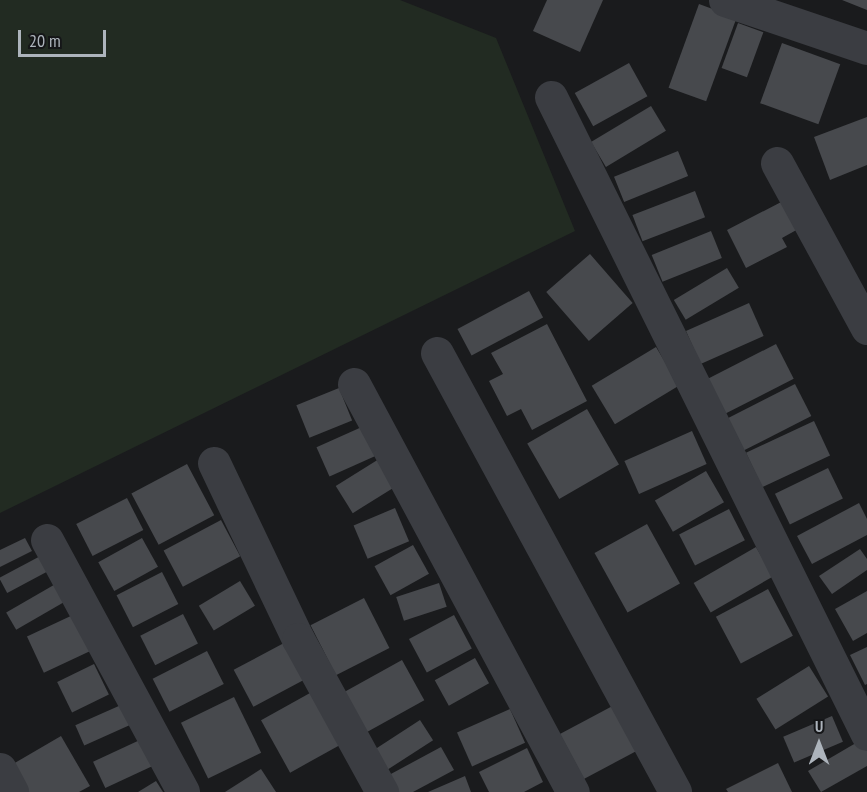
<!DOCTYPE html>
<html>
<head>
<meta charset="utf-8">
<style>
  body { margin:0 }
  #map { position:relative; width:867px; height:792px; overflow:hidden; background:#1a1b1d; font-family:"PT Sans Narrow",sans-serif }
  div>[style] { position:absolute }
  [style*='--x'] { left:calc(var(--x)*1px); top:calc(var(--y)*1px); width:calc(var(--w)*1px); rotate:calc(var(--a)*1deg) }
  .green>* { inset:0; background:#222b22 }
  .building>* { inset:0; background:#47494d; transform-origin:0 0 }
  .street>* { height:33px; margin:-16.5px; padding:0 16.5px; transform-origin:16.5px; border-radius:16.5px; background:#3b3d42 }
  span { translate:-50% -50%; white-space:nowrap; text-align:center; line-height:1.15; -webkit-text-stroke:4.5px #151618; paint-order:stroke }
  .north { position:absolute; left:789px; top:714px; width:60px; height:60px; -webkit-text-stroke:4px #151618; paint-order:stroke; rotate:0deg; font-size:16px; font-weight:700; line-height:24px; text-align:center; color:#adb4bc }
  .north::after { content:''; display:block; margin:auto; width:21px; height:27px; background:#adb4bc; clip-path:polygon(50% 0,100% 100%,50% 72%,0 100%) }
  .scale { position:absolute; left:18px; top:30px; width:88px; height:27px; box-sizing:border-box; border:3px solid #adb4bc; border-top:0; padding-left:8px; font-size:18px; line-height:21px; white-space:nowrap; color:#adb4bc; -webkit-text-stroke:4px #151618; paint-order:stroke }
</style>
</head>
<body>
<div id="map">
  <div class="green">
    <i style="clip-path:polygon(0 0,400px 0,496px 38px,575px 231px,0 513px)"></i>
  </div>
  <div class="building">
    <i style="clip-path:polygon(547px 0,603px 0,580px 52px,533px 31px)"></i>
    <i style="clip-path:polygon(842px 0,867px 0,867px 10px)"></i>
    <i style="left:699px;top:4px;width:40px;height:89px;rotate:20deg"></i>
    <i style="left:738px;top:23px;width:27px;height:48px;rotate:20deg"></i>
    <i style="left:782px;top:43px;width:62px;height:64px;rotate:20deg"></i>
    <i style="left:629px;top:63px;width:38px;height:62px;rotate:61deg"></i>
    <i style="left:651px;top:106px;width:29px;height:70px;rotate:59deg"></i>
    <i style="clip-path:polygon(867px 117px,867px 165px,830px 180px,814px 137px)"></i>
    <i style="left:678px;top:151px;width:27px;height:69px;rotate:68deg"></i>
    <i style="left:695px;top:191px;width:28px;height:67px;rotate:69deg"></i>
    <i style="clip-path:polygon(785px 200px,800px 228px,782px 238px,787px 247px,746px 268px,727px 230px)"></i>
    <i style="left:711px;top:231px;width:29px;height:64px;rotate:68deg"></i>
    <i style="left:590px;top:254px;width:65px;height:58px;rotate:49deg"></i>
    <i style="left:727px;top:268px;width:23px;height:62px;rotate:59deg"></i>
    <i style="left:529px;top:291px;width:30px;height:81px;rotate:62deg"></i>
    <i style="left:749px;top:303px;width:36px;height:69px;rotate:66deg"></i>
    <i style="clip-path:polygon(547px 324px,587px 401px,532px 430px,521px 409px,507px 416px,489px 381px,503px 374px,491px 353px)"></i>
    <i style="left:776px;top:344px;width:39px;height:77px;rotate:63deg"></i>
    <i style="left:656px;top:347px;width:45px;height:75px;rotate:59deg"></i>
    <i style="left:795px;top:384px;width:36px;height:81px;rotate:63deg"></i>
    <i style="left:339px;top:388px;width:35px;height:46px;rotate:68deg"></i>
    <i style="left:587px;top:409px;width:64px;height:69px;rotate:60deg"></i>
    <i style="left:814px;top:421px;width:38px;height:75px;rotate:65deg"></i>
    <i style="left:364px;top:426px;width:32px;height:52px;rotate:66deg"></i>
    <i style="left:692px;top:431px;width:36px;height:74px;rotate:66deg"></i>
    <i style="left:379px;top:459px;width:32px;height:51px;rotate:58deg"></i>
    <i style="left:187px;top:464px;width:58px;height:63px;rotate:62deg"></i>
    <i style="left:828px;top:468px;width:34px;height:59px;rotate:64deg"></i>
    <i style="left:706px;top:471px;width:36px;height:59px;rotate:60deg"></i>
    <i style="left:127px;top:498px;width:36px;height:57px;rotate:63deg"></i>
    <i style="clip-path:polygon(859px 503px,867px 519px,867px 535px,812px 564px,797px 536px)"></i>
    <i style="left:395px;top:508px;width:36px;height:45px;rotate:67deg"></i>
    <i style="left:729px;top:509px;width:35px;height:56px;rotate:63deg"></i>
    <i style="left:221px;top:520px;width:41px;height:65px;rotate:62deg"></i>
    <i style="left:647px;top:524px;width:68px;height:60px;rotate:61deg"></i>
    <i style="clip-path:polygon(25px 538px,32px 551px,0 567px,0 550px)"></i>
    <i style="left:142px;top:538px;width:33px;height:50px;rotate:61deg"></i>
    <i style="left:413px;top:545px;width:33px;height:44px;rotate:61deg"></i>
    <i style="left:756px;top:547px;width:34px;height:72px;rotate:60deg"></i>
    <i style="clip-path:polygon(860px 549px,867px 559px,867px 570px,832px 594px,819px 576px)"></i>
    <i style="left:46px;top:553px;width:17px;height:53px;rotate:62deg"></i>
    <i style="left:162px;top:572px;width:36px;height:51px;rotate:63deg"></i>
    <i style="left:240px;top:581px;width:29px;height:48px;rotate:59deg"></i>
    <i style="left:59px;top:582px;width:20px;height:61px;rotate:60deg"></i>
    <i style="left:439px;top:583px;width:25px;height:45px;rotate:72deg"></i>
    <i style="left:768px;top:589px;width:53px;height:59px;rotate:62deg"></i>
    <i style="clip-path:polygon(867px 591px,867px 633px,853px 641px,835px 609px)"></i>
    <i style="left:364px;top:598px;width:56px;height:60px;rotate:63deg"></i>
    <i style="left:75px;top:614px;width:40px;height:53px;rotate:65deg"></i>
    <i style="left:183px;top:614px;width:33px;height:48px;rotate:63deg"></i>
    <i style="left:454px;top:615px;width:38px;height:51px;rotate:62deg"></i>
    <i style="left:284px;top:643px;width:42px;height:57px;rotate:62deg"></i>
    <i style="clip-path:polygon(867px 647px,867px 684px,865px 685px,850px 655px)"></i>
    <i style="left:207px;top:651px;width:37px;height:61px;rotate:63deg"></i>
    <i style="left:475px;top:658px;width:29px;height:46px;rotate:61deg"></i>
    <i style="left:402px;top:660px;width:46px;height:67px;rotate:61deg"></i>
    <i style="left:94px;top:664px;width:34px;height:41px;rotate:64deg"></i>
    <i style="left:809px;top:666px;width:36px;height:62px;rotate:58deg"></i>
    <i style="left:310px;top:693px;width:60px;height:56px;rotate:61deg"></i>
    <i style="left:234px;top:697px;width:62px;height:59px;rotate:64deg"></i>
    <i style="left:620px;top:702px;width:51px;height:68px;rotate:62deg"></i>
    <i style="left:121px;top:705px;width:22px;height:50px;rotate:66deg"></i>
    <i style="left:510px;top:709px;width:37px;height:58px;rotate:66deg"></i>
    <i style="left:832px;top:716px;width:28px;height:53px;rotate:67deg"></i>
    <i style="left:420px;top:720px;width:24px;height:55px;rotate:57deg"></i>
    <i style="clip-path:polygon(61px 736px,90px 786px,79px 792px,28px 792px,13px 764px)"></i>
    <i style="left:142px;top:739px;width:29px;height:54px;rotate:65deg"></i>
    <i style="clip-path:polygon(861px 740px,867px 751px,867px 766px,821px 792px,808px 771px)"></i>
    <i style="clip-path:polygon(441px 747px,454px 770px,413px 792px,398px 792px,389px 775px)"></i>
    <i style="clip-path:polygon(527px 748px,543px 782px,524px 792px,489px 792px,479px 772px)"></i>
    <i style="clip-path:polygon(778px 763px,792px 792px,728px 792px,726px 789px)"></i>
    <i style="clip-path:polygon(261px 769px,276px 792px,225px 792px)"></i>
    <i style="clip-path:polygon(465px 776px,471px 792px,428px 792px)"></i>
    <i style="clip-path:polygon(156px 781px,163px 792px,138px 792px)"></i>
  </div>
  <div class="street">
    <i style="--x:725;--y:0;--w:150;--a:18.7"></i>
    <i style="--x:551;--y:97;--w:711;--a:63.62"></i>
    <i style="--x:777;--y:163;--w:188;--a:61.4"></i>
    <i style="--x:437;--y:353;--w:499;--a:61.5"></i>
    <i style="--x:354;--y:384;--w:463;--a:61.8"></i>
    <i style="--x:214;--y:463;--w:195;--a:64.5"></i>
    <i style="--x:298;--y:639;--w:175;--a:61.2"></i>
    <i style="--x:47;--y:540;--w:286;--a:61.6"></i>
    <i style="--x:0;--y:769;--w:26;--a:62"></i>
  </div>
  <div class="north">U</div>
  <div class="scale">20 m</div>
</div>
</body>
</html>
